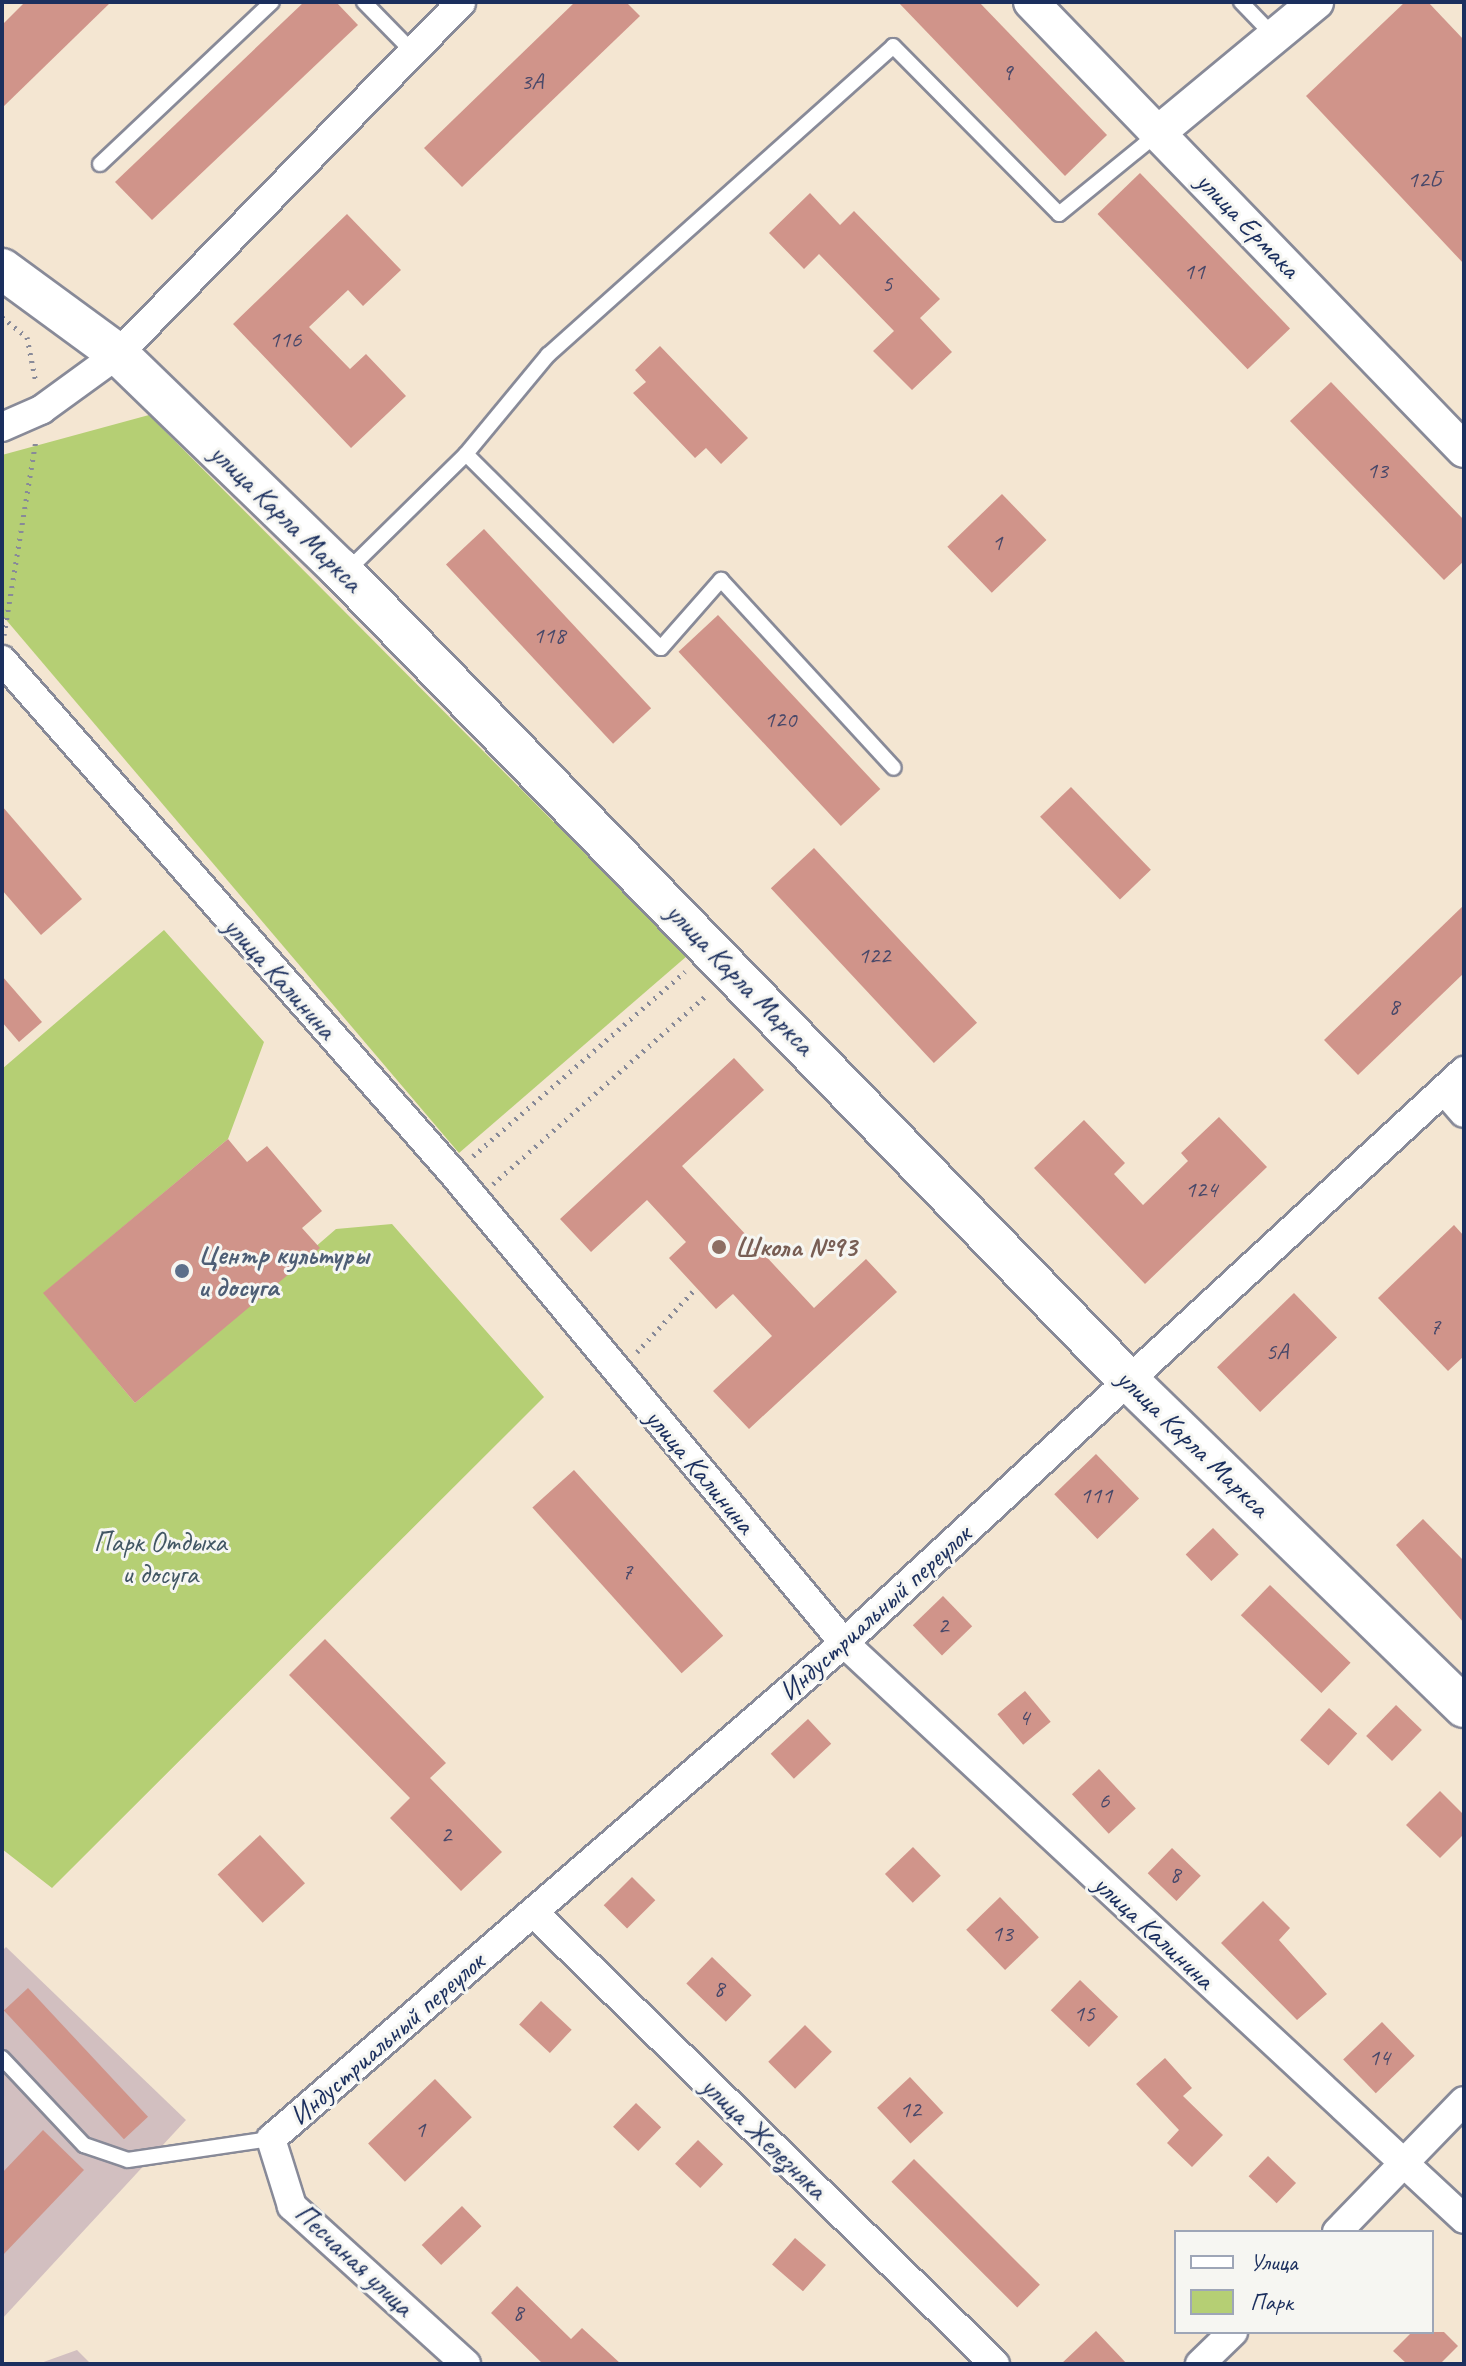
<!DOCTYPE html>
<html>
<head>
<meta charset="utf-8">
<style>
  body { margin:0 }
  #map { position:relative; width:1466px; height:2366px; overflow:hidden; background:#f4e6d2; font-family:Caveat,sans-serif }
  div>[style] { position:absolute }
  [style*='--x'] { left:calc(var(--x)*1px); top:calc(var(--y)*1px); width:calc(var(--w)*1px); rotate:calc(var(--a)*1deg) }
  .industrial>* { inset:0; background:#d2bfc0 }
  .green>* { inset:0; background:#b5cf74 }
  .building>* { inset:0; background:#d0948a; transform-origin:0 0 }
  .path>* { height:5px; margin-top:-2.5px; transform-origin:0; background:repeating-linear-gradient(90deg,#888a98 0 2px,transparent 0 8px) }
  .roads { filter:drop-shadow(2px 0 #888a98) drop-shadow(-2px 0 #888a98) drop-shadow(0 2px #888a98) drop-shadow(0 -2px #888a98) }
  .service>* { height:14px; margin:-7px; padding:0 7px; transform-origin:7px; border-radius:7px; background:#fff }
  .minor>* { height:28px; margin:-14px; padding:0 14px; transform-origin:14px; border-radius:14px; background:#fff }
  .tertiary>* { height:34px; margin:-17px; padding:0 17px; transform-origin:17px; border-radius:17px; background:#fff }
  .secondary>* { height:40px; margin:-20px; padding:0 20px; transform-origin:20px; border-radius:20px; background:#fff }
  .dots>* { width:22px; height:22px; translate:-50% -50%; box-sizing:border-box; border:4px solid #f6f6f2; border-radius:50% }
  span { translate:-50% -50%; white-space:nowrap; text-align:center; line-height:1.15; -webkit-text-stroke:6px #f6f6f2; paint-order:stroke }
  .number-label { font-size:24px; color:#484869 }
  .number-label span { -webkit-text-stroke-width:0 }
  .street-label { font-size:28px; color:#1b2f5e }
  .education-label { font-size:28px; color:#785e54; font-weight:700 }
  .left { translate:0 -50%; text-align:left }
  .service-label { font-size:28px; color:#4e5e75; font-weight:700 }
  .park-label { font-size:28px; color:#425764 }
  .frame { position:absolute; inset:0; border:4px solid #1b2f5e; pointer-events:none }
  .legend { position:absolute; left:1174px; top:2230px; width:260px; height:104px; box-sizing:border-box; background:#f6f6f2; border:2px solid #9ea6b7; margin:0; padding:10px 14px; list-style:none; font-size:24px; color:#1b2f5e }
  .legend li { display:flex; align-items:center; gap:16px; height:40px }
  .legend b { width:40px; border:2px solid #9ea6b7 }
</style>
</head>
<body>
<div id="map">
  <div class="industrial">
    <i style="clip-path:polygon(6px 1947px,186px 2120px,2px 2319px,2px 1951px)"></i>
    <i style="clip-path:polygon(77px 2350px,91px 2364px,37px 2364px,38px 2364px)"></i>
  </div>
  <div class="green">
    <i style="clip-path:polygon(149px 415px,687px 956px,459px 1153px,2px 615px,2px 455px)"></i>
    <i style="clip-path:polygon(164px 930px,264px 1042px,228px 1139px,44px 1293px,135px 1403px,336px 1229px,392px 1224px,544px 1397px,52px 1888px,2px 1849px,2px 1069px)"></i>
  </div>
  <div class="building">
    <i style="clip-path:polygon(25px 2px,111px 2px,2px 108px,2px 25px)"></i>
    <i style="clip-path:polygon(304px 2px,336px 2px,358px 25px,152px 220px,115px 182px)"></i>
    <i style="clip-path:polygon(575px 2px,626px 2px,640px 16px,462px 187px,424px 148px)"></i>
    <i style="clip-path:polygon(898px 2px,979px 2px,1107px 135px,1065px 176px)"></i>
    <i style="clip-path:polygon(1405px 2px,1428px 2px,1464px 40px,1464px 264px,1306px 96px)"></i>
    <i style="left:1140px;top:173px;width:216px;height:59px;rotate:46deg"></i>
    <i style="clip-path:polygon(810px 193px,840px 225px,854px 211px,940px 299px,920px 318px,952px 352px,912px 390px,873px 351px,894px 331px,819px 254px,804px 269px,769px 233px)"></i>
    <i style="clip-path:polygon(347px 214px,401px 270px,363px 306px,348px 290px,309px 327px,350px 369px,366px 354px,406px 396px,351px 448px,233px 324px)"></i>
    <i style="clip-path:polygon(660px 346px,748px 438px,721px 464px,706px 448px,695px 458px,633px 393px,646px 382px,635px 370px)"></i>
    <i style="clip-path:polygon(1331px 382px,1464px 520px,1464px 561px,1444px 580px,1290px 421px)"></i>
    <i style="left:1002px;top:494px;width:64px;height:76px;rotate:46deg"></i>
    <i style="left:484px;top:529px;width:245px;height:52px;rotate:47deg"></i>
    <i style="left:718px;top:615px;width:238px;height:54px;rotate:47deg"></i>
    <i style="left:1071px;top:787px;width:115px;height:43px;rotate:46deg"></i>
    <i style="clip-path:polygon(2px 806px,82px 899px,41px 935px,2px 890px)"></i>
    <i style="left:814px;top:848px;width:239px;height:59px;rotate:47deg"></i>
    <i style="clip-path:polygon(1464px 905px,1464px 973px,1358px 1075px,1324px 1040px)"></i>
    <i style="clip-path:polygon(2px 976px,42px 1022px,19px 1042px,2px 1022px)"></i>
    <i style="clip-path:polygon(734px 1058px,764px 1090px,682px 1166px,814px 1308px,866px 1259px,897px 1292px,749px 1429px,713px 1391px,772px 1336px,733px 1294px,716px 1309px,669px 1258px,686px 1242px,647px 1200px,591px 1252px,560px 1219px)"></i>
    <i style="clip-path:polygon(1219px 1117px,1267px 1167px,1145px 1284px,1034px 1168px,1084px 1120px,1125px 1163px,1114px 1174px,1143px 1205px,1188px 1161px,1181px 1153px)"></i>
    <i style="clip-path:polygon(228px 1139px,247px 1162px,267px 1146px,322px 1211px,302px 1228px,320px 1248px,135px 1403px,43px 1293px)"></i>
    <i style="clip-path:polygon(1454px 1225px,1464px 1236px,1464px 1356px,1448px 1371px,1378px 1298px)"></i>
    <i style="left:1294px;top:1293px;width:62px;height:107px;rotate:46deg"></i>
    <i style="left:1096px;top:1454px;width:62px;height:58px;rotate:46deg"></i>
    <i style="left:574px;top:1470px;width:223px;height:56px;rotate:48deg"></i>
    <i style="clip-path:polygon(1423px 1519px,1464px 1561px,1464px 1623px,1396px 1545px)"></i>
    <i style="left:1213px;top:1528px;width:37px;height:38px;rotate:46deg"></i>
    <i style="left:1270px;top:1585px;width:112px;height:42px;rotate:44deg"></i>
    <i style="left:943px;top:1596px;width:42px;height:42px;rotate:46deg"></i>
    <i style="clip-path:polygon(325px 1639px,446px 1763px,430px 1778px,502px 1852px,461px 1891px,390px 1818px,410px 1798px,289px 1675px)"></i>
    <i style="left:1025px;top:1691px;width:40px;height:36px;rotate:50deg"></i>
    <i style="left:1396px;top:1705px;width:36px;height:43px;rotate:44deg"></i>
    <i style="left:1329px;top:1708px;width:38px;height:43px;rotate:42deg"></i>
    <i style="left:808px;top:1719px;width:34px;height:51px;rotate:47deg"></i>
    <i style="left:1099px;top:1769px;width:54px;height:37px;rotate:47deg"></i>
    <i style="clip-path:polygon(1440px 1791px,1464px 1815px,1464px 1834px,1440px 1858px,1406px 1825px)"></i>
    <i style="left:260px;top:1835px;width:66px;height:58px;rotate:47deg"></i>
    <i style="left:913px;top:1847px;width:40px;height:39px;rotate:46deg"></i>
    <i style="left:1172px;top:1848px;width:40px;height:35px;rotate:44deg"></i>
    <i style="left:632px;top:1877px;width:33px;height:40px;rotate:45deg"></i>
    <i style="left:1000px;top:1897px;width:56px;height:47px;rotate:46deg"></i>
    <i style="clip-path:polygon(1263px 1901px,1290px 1928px,1279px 1940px,1327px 1994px,1297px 2020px,1221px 1943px)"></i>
    <i style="left:712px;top:1957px;width:55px;height:37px;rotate:44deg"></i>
    <i style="left:1080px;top:1980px;width:53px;height:42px;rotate:44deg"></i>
    <i style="left:28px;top:1988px;width:176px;height:33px;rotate:47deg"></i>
    <i style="left:541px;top:2001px;width:42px;height:32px;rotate:43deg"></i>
    <i style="left:1382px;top:2022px;width:47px;height:54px;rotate:46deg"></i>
    <i style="left:805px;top:2025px;width:38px;height:52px;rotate:45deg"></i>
    <i style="clip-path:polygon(1165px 2058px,1192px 2088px,1183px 2096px,1223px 2135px,1192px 2167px,1167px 2143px,1179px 2130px,1136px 2084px)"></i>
    <i style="left:910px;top:2077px;width:49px;height:45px;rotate:47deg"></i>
    <i style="left:435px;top:2079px;width:53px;height:93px;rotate:46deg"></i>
    <i style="left:636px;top:2103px;width:35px;height:33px;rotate:44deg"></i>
    <i style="clip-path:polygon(43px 2130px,84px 2170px,2px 2256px,2px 2173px)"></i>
    <i style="left:698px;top:2140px;width:35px;height:33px;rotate:44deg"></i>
    <i style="left:1268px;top:2156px;width:39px;height:28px;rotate:44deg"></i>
    <i style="left:914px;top:2159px;width:178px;height:32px;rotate:45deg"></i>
    <i style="left:462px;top:2206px;width:28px;height:56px;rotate:46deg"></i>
    <i style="left:795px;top:2238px;width:41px;height:35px;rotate:41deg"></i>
    <i style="clip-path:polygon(517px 2286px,571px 2339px,582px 2328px,621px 2364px,543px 2364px,491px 2313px)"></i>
    <i style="clip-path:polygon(1096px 2331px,1127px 2364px,1061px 2364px)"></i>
    <i style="clip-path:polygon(1412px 2332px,1444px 2332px,1458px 2346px,1440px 2364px,1407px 2364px,1393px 2351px)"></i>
  </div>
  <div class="path">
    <i style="--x:2;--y:317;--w:32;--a:39"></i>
    <i style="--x:27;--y:337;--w:47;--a:78.9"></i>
    <i style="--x:4;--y:635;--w:198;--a:-80.7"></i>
    <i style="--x:473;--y:1156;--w:281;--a:-41"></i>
    <i style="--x:493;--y:1184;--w:287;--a:-41.5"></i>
    <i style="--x:637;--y:1352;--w:87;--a:-47.3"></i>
  </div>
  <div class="roads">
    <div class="service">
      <i style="--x:364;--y:2;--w:69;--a:45.6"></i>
      <i style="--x:1241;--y:2;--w:47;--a:45.9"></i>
      <i style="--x:100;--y:164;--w:236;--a:-43.3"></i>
      <i style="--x:466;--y:454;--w:129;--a:-50.4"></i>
      <i style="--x:548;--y:355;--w:463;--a:-41.8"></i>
      <i style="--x:893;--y:46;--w:236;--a:45.3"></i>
      <i style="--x:1059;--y:214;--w:127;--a:-39.2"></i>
      <i style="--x:347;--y:571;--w:167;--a:-44.5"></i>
      <i style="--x:466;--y:454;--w:275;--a:44.9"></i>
      <i style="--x:661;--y:648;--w:91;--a:-48.6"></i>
      <i style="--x:721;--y:580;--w:255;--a:47.4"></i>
      <i style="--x:2;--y:2058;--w:120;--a:46.7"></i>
      <i style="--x:84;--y:2145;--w:46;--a:18.8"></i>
      <i style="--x:128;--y:2160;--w:145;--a:-8.4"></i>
    </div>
    <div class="minor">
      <i style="--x:2;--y:427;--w:43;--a:-23.6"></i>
      <i style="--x:41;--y:410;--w:95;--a:-36"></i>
      <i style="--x:118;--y:354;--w:491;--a:-45.7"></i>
      <i style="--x:2;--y:660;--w:683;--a:48.68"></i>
      <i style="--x:453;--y:1173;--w:611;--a:50.24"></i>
      <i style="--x:844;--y:1643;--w:846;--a:42.89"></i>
      <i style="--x:1444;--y:1090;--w:30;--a:49"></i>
      <i style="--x:533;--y:1912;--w:646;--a:44.37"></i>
      <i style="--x:1337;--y:2232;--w:182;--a:-45.9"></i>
      <i style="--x:466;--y:2364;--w:235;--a:-137.8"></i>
      <i style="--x:292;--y:2206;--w:70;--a:-107.4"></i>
      <i style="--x:271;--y:2139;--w:758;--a:-40.88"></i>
      <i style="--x:844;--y:1643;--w:844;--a:-42.69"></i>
      <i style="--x:1200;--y:2364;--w:46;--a:-44.1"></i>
    </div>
    <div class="tertiary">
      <i style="--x:1031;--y:2;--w:623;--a:45.98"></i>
      <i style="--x:1159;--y:132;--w:204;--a:-39.6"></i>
    </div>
    <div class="secondary">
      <i style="--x:2;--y:269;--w:144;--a:36.2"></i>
      <i style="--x:118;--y:354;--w:308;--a:44.1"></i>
      <i style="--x:339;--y:568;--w:1135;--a:45.82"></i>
      <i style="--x:1130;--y:1382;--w:466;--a:44.2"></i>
    </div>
  </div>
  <div class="dots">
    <i style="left:719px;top:1247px;background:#8d6e63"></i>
    <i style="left:182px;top:1271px;background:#5c6f8a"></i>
  </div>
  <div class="number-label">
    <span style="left:1007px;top:73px">9</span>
    <span style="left:532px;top:82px">3А</span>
    <span style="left:1424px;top:180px">12Б</span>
    <span style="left:1194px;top:272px">11</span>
    <span style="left:887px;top:284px">5</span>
    <span style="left:285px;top:340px">116</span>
    <span style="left:1377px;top:471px">13</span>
    <span style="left:997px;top:543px">1</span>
    <span style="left:549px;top:636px">118</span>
    <span style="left:780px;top:720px">120</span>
    <span style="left:874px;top:956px">122</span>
    <span style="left:1394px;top:1007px">8</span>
    <span style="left:1201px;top:1190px">124</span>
    <span style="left:1435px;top:1327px">7</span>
    <span style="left:1277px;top:1352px">5А</span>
    <span style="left:1096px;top:1496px">111</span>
    <span style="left:627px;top:1572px">7</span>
    <span style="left:943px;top:1626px">2</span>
    <span style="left:1024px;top:1718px">4</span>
    <span style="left:1104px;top:1801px">6</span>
    <span style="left:446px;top:1835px">2</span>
    <span style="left:1175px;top:1875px">8</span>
    <span style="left:1002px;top:1934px">13</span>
    <span style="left:719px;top:1989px">8</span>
    <span style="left:1084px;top:2014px">15</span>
    <span style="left:1379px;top:2058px">14</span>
    <span style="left:910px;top:2110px">12</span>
    <span style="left:420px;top:2130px">1</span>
    <span style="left:518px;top:2313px">8</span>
  </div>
  <div class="street-label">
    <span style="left:1248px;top:225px;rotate:46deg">улица Ермака</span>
    <span style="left:286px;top:518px;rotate:44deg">улица Карла Маркса</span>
    <span style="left:280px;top:978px;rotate:48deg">улица Калинина</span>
    <span style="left:740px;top:979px;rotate:46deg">улица Карла Маркса</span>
    <span style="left:1193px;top:1443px;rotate:44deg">улица Карла Маркса</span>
    <span style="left:700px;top:1471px;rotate:50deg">улица Калинина</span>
    <span style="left:875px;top:1613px;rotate:-42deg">Индустриальный переулок</span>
    <span style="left:1154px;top:1932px;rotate:43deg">улица Калинина</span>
    <span style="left:387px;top:2039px;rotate:-41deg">Индустриальный переулок</span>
    <span style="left:764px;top:2138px;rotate:44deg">улица Железняка</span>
    <span style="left:354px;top:2260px;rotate:43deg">Песчаная улица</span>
  </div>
  <div class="education-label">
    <span class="left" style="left:735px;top:1247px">Школа №93</span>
  </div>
  <div class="service-label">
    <span class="left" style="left:198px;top:1271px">Центр культуры<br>и досуга</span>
  </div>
  <div class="park-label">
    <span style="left:160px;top:1558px">Парк Отдыха<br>и досуга</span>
  </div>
  <div class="frame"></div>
  <ul class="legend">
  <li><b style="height:10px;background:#fff"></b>Улица</li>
  <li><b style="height:22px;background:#b5cf74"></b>Парк</li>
  </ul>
</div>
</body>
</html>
